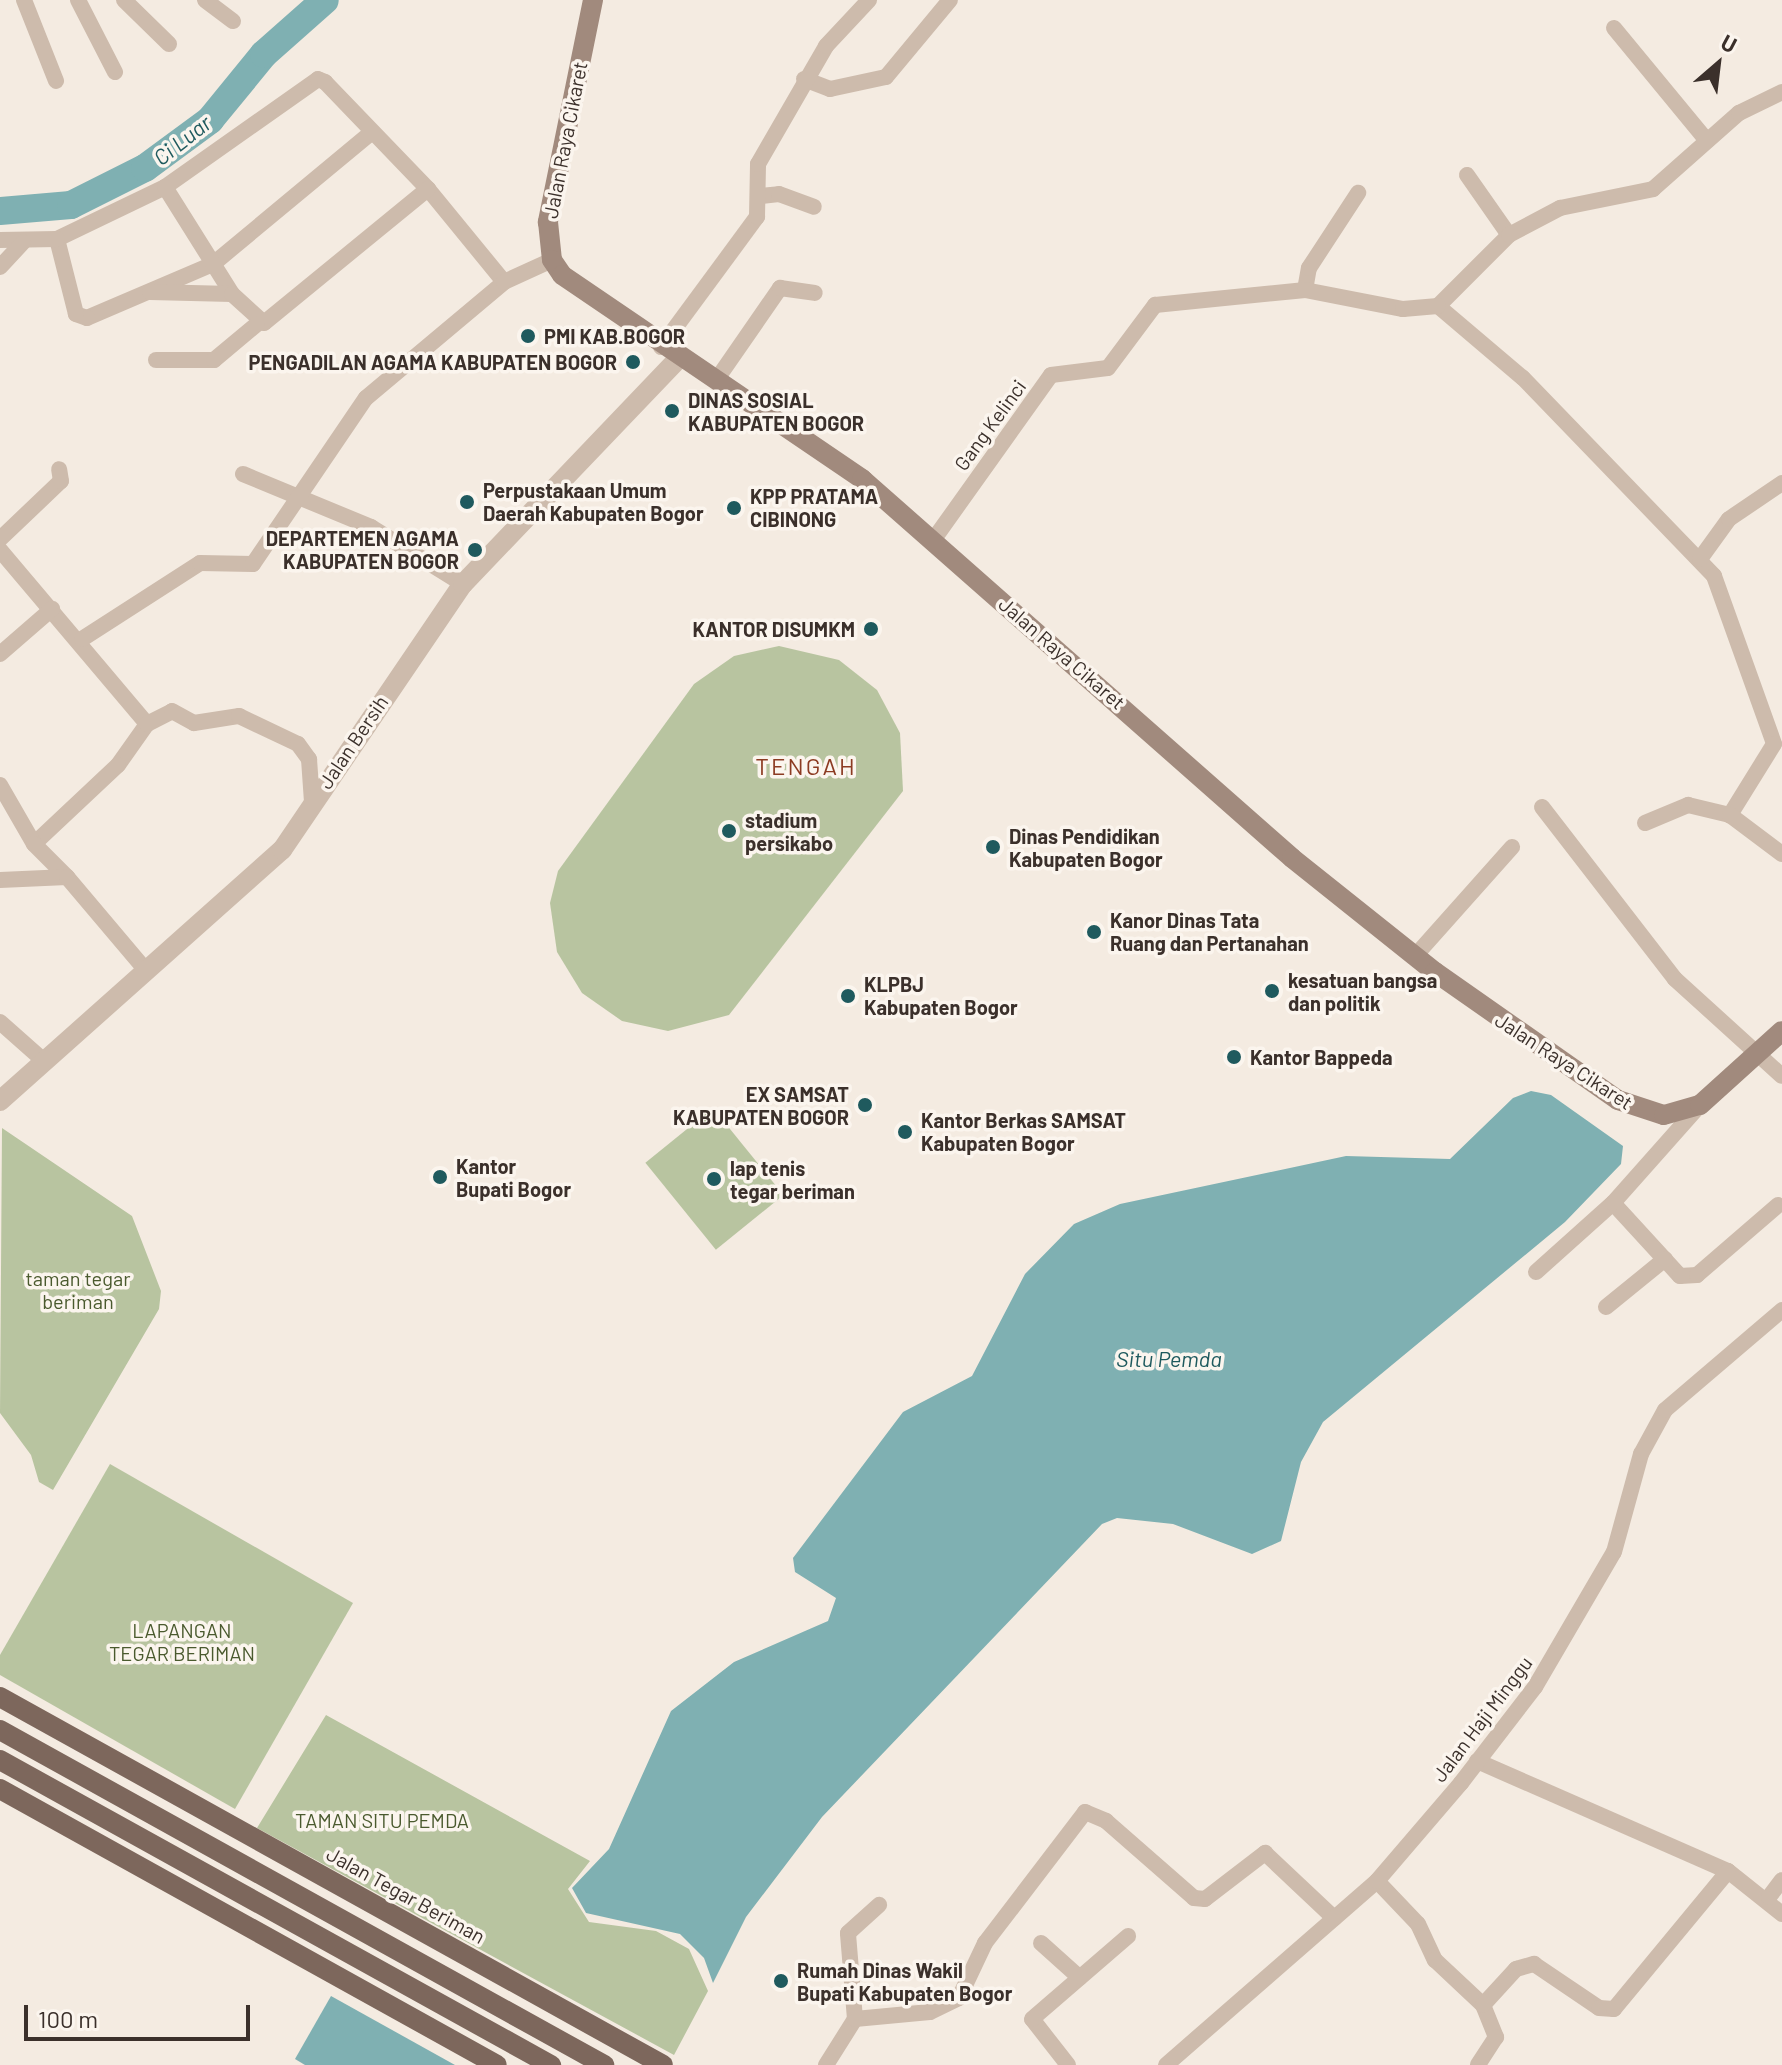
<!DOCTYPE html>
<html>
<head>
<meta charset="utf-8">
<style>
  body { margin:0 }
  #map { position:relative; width:1782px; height:2065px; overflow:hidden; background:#f4ebe1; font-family:Barlow,sans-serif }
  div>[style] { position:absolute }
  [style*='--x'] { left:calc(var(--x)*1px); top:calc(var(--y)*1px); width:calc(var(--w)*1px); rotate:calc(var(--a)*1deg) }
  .green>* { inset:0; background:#b8c4a0; transform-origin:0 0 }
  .water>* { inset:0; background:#7fb0b2 }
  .river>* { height:28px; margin:-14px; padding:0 14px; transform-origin:14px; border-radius:14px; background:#7fb0b2 }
  .minor>* { height:16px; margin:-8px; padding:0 8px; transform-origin:8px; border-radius:8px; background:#cdbbac }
  .tertiary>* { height:20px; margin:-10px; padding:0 10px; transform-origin:10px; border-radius:10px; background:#cdbbac }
  .secondary>* { height:20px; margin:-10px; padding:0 10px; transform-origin:10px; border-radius:10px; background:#a18a7d }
  .primary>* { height:20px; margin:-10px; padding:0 10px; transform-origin:10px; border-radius:10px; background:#7d675c }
  .dots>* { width:22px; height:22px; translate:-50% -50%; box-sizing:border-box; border:4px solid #fbf5ee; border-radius:50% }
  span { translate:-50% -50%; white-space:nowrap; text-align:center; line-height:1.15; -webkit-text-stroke:7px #fbf5ee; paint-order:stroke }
  .street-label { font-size:20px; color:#3b302b }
  .poi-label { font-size:20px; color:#3b302b; font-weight:700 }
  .left { translate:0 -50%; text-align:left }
  .right { translate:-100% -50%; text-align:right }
  .park-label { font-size:20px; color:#4a5a2e }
  .water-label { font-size:22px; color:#1f5a5e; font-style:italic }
  .quarter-label { font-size:24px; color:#8c3b22; letter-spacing:2px }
  .north { position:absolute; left:1678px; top:24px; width:80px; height:80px; -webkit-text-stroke:6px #fbf5ee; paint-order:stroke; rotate:28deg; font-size:22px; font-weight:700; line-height:32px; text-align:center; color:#3b302b }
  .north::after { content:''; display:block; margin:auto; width:28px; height:36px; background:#3b302b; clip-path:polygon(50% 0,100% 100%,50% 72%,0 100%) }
  .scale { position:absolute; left:24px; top:2005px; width:226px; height:36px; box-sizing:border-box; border:4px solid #3b302b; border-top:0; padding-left:10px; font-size:24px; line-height:28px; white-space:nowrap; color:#3b302b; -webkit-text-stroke:6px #fbf5ee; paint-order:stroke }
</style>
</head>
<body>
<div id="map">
  <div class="green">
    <i style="clip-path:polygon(779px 646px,839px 660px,877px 690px,900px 733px,903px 791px,729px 1015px,668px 1031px,622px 1021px,582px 993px,557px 952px,550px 903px,558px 871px,694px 684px,734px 656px)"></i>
    <i style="left:713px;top:1108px;width:112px;height:87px;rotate:51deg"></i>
    <i style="clip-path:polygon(2px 1128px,132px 1216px,161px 1291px,159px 1309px,53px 1490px,39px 1482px,31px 1455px,0 1413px)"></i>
    <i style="clip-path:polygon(110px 1464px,353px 1603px,235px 1809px,0 1675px,0 1655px)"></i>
    <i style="clip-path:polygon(326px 1715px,590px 1861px,568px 1889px,589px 1922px,656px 1931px,689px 1949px,708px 1991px,674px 2055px,257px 1828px)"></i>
  </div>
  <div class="water">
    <i style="clip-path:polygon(1531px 1091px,1551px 1095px,1623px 1146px,1621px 1164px,1565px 1222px,1323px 1422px,1301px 1462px,1281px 1541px,1252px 1554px,1173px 1524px,1117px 1518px,1102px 1524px,822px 1817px,746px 1917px,713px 1983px,704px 1958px,680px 1934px,586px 1913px,572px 1888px,609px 1849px,671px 1711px,734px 1662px,828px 1621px,836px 1598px,795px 1572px,793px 1558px,903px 1412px,972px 1376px,1025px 1274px,1074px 1224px,1120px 1204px,1346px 1156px,1450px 1159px,1513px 1098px)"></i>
    <i style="clip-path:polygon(331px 1996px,455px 2065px,305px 2065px,295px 2059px)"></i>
  </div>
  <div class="river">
    <i style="--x:0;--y:211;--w:71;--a:-4.8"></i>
    <i style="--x:71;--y:205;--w:83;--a:-26.6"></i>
    <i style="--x:145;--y:168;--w:81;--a:-36.4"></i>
    <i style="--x:210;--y:120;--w:85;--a:-50.7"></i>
    <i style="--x:264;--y:54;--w:81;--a:-41.5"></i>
  </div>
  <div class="minor">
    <i style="--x:24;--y:0;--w:87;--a:68.4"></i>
    <i style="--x:78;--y:0;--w:81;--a:62.8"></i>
    <i style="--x:124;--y:0;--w:63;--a:44.4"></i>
    <i style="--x:205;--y:0;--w:35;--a:37"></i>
    <i style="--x:1614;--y:28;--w:146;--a:50.5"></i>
    <i style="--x:804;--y:79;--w:28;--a:21"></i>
    <i style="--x:830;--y:89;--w:57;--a:-12.1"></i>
    <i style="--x:886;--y:77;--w:100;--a:-50.3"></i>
    <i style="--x:372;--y:132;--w:207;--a:140.3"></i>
    <i style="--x:213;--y:264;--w:137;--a:156.8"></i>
    <i style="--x:87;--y:318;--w:12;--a:-160"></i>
    <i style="--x:76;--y:314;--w:77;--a:-104.2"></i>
    <i style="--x:57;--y:239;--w:120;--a:-25.7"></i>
    <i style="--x:165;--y:187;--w:187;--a:-35.2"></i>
    <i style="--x:318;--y:79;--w:8;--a:23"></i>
    <i style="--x:325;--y:82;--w:149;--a:46.1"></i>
    <i style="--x:428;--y:189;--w:120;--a:50.7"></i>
    <i style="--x:1467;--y:175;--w:73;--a:55"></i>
    <i style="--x:165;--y:187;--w:126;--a:57.9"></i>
    <i style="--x:761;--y:196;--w:18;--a:-6"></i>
    <i style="--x:779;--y:194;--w:37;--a:20"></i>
    <i style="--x:0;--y:240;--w:57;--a:-1"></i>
    <i style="--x:0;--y:267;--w:34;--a:-47"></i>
    <i style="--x:1305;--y:290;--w:22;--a:-80"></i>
    <i style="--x:1309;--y:268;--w:90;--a:-56.8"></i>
    <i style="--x:150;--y:292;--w:82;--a:1.4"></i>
    <i style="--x:232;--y:294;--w:43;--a:42.2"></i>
    <i style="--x:264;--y:323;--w:212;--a:-39.3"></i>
    <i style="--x:1438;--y:306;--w:111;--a:40.3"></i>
    <i style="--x:1523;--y:378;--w:275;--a:46"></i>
    <i style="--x:1714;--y:576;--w:178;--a:70.3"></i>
    <i style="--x:1774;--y:744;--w:84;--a:121.8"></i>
    <i style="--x:1438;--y:306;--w:100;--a:-45"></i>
    <i style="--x:1509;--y:235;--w:58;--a:-27.9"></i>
    <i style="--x:1560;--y:208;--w:95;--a:-11.5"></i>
    <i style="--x:1653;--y:189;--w:115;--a:-41.5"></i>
    <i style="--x:1739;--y:113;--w:48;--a:-26"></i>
    <i style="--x:661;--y:347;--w:162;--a:-53.6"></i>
    <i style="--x:757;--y:217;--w:53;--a:-88.9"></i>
    <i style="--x:758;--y:164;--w:136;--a:-60"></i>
    <i style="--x:826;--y:46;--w:63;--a:-46.9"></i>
    <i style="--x:156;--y:360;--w:58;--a:0"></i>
    <i style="--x:214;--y:360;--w:56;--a:-39.9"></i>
    <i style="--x:717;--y:379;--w:111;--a:-55.3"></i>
    <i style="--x:780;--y:288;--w:35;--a:8"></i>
    <i style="--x:243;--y:474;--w:139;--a:22.5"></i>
    <i style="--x:371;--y:527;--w:108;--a:31.8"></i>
    <i style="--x:0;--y:539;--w:84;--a:-43.6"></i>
    <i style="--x:61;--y:481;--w:12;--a:-99"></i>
    <i style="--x:934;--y:539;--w:201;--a:-54.5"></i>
    <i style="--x:1051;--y:375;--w:57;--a:-7"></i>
    <i style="--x:1108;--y:368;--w:79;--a:-53.3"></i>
    <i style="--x:1155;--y:305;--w:151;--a:-5.7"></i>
    <i style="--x:1305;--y:290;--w:100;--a:11"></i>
    <i style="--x:1403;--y:309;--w:35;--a:-5"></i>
    <i style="--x:0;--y:550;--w:228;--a:49.8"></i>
    <i style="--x:147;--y:724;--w:50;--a:125.3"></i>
    <i style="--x:118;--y:765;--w:115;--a:136.8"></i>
    <i style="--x:1700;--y:559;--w:49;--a:-54.1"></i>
    <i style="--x:1729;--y:519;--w:64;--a:-34.2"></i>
    <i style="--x:82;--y:639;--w:140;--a:-32.8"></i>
    <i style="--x:200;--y:563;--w:53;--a:1.1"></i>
    <i style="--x:253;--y:564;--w:201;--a:-55.8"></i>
    <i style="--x:366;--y:398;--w:180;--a:-40"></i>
    <i style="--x:504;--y:282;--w:53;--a:-24.6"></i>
    <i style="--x:0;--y:654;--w:69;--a:-40.9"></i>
    <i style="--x:147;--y:724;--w:28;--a:-27"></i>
    <i style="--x:172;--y:711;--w:25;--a:29"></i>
    <i style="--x:194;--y:723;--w:46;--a:-8.8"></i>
    <i style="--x:239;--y:716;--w:65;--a:25.4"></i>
    <i style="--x:298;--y:744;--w:19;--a:54"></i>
    <i style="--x:309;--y:759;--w:43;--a:86"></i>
    <i style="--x:0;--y:785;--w:68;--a:60"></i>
    <i style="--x:34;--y:844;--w:47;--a:45"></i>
    <i style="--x:1542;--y:807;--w:217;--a:52.3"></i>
    <i style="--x:1675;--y:979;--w:144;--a:42.2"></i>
    <i style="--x:1645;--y:823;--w:47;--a:-22.7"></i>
    <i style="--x:1688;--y:805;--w:43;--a:13.4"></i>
    <i style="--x:1730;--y:815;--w:65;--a:36.9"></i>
    <i style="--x:0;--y:880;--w:67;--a:-2.6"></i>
    <i style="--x:67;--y:877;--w:119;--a:49.8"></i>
    <i style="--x:1415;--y:956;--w:146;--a:-48.3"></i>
    <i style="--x:0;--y:1022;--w:60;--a:41.6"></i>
    <i style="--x:1613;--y:1203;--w:99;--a:47.5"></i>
    <i style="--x:1680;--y:1276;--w:17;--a:-3"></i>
    <i style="--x:1697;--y:1275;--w:107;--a:-40.8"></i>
    <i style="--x:1536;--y:1272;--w:103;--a:-41.9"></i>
    <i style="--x:1613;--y:1203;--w:131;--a:-48.4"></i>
    <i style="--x:1606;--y:1307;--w:76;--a:-39.1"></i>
    <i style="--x:1477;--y:1761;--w:274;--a:23.7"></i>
    <i style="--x:1728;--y:1871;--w:69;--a:38.5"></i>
    <i style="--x:1377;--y:1881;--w:59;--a:46.4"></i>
    <i style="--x:1418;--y:1924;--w:40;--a:65"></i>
    <i style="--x:1435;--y:1960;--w:66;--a:43.2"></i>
    <i style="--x:1483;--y:2005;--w:35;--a:68"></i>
    <i style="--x:1496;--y:2037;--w:33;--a:123"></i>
    <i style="--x:1769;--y:1897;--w:21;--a:-53"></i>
    <i style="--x:1041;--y:1943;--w:52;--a:41.9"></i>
    <i style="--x:1483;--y:2005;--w:49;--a:-47.5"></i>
    <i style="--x:1516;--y:1969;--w:19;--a:-16"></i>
    <i style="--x:1534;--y:1964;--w:78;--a:34.1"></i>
    <i style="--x:1599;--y:2008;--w:15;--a:4"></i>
    <i style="--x:1614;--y:2009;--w:179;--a:-50.4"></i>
    <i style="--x:855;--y:2019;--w:75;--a:-5.3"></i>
    <i style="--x:930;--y:2012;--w:32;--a:-26"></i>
    <i style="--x:959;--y:1998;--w:61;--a:-64.7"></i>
    <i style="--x:985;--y:1943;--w:165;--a:-52.6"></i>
    <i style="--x:1085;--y:1812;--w:23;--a:23"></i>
    <i style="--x:1106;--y:1821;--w:117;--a:41.2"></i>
    <i style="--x:1194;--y:1898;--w:11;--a:5"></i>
    <i style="--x:1205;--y:1899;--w:76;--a:-37.5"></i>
    <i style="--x:1265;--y:1853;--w:95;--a:43.3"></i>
    <i style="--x:826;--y:2065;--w:54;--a:-57.8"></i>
    <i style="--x:855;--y:2019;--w:86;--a:-94.7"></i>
    <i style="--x:848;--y:1933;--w:42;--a:-42.1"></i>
    <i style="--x:1068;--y:2065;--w:58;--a:-128"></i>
    <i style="--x:1032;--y:2019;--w:127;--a:-40.8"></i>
    <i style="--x:1166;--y:2065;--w:280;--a:-41.1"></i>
    <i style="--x:1377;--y:1881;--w:129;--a:-49.4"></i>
    <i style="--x:1461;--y:1783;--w:121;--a:-52.4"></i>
    <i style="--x:1535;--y:1687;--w:156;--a:-59.7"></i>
    <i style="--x:1614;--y:1552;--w:102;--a:-74.6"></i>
    <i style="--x:1641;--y:1454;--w:50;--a:-61.4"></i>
    <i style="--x:1665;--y:1410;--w:154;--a:-40.5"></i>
  </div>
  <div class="tertiary">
    <i style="--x:0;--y:1101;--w:378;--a:-41.7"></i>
    <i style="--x:282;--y:850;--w:322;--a:-55.8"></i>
    <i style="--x:463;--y:584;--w:314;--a:-46.3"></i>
  </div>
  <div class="secondary">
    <i style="--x:593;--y:0;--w:227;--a:101.5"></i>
    <i style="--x:548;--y:222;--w:38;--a:84"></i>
    <i style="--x:552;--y:260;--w:18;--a:56"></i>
    <i style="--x:562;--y:275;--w:363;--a:34.2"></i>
    <i style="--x:862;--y:479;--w:573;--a:41.39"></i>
    <i style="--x:1292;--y:858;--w:183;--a:38.6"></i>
    <i style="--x:1435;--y:972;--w:223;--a:35"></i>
    <i style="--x:1618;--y:1100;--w:48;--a:18.1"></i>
    <i style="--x:1664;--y:1115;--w:37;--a:-16"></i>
    <i style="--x:1700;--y:1105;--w:110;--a:-42.1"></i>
  </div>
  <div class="primary">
    <i style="--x:0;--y:1697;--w:758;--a:29.03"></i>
    <i style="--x:0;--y:1730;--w:691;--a:29.01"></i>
    <i style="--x:0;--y:1760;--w:630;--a:28.97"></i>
    <i style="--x:0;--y:1789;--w:568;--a:29.04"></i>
  </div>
  <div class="dots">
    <i style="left:528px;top:336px;background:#1f5a5e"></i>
    <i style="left:633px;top:362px;background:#1f5a5e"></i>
    <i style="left:672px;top:411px;background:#1f5a5e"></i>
    <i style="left:467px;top:502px;background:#1f5a5e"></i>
    <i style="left:734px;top:508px;background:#1f5a5e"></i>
    <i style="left:475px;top:550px;background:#1f5a5e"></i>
    <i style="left:871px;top:629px;background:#1f5a5e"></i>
    <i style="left:729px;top:831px;background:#1f5a5e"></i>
    <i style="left:993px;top:847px;background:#1f5a5e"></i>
    <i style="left:1094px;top:932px;background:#1f5a5e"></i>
    <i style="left:1272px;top:991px;background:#1f5a5e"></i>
    <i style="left:848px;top:996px;background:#1f5a5e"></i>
    <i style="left:1234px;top:1057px;background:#1f5a5e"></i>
    <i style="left:865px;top:1105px;background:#1f5a5e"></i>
    <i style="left:905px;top:1132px;background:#1f5a5e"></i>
    <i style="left:440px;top:1177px;background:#1f5a5e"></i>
    <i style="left:714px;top:1179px;background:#1f5a5e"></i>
    <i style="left:781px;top:1981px;background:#1f5a5e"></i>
  </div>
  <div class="street-label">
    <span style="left:565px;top:140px;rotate:-79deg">Jalan Raya Cikaret</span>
    <span style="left:990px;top:425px;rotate:-54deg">Gang Kelinci</span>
    <span style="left:1062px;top:653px;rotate:41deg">Jalan Raya Cikaret</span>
    <span style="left:353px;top:742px;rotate:-56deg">Jalan Bersih</span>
    <span style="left:1564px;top:1061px;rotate:33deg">Jalan Raya Cikaret</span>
    <span style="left:1482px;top:1719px;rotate:-53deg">Jalan Haji Minggu</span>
    <span style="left:406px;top:1895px;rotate:29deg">Jalan Tegar Beriman</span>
  </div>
  <div class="poi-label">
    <span class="left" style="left:544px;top:336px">PMI KAB.BOGOR</span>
    <span class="right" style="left:617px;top:362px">PENGADILAN AGAMA KABUPATEN BOGOR</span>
    <span class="left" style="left:688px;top:412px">DINAS SOSIAL<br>KABUPATEN BOGOR</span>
    <span class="left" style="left:483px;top:502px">Perpustakaan Umum<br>Daerah Kabupaten Bogor</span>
    <span class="left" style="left:750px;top:508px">KPP PRATAMA<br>CIBINONG</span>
    <span class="right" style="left:459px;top:550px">DEPARTEMEN AGAMA<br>KABUPATEN BOGOR</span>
    <span class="right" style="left:855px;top:629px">KANTOR DISUMKM</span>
    <span class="left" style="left:745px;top:832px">stadium<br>persikabo</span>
    <span class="left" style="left:1009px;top:848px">Dinas Pendidikan<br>Kabupaten Bogor</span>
    <span class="left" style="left:1110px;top:932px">Kanor Dinas Tata<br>Ruang dan Pertanahan</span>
    <span class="left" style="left:1288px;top:992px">kesatuan bangsa<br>dan politik</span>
    <span class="left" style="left:864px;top:996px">KLPBJ<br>Kabupaten Bogor</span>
    <span class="left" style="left:1250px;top:1057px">Kantor Bappeda</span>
    <span class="right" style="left:849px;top:1106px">EX SAMSAT<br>KABUPATEN BOGOR</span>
    <span class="left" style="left:921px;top:1132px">Kantor Berkas SAMSAT<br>Kabupaten Bogor</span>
    <span class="left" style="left:456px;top:1178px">Kantor<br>Bupati Bogor</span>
    <span class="left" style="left:730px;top:1180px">lap tenis<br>tegar beriman</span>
    <span class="left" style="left:797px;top:1982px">Rumah Dinas Wakil<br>Bupati Kabupaten Bogor</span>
  </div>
  <div class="park-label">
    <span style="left:78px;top:1290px">taman tegar<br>beriman</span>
    <span style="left:182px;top:1642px">LAPANGAN<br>TEGAR BERIMAN</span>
    <span style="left:382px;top:1820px">TAMAN SITU PEMDA</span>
  </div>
  <div class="water-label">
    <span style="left:182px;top:140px;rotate:-38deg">Ci Luar</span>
    <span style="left:1169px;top:1359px">Situ Pemda</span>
  </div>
  <div class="quarter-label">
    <span style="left:806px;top:766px">TENGAH</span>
  </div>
  <div class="north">U</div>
  <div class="scale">100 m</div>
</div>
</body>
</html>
